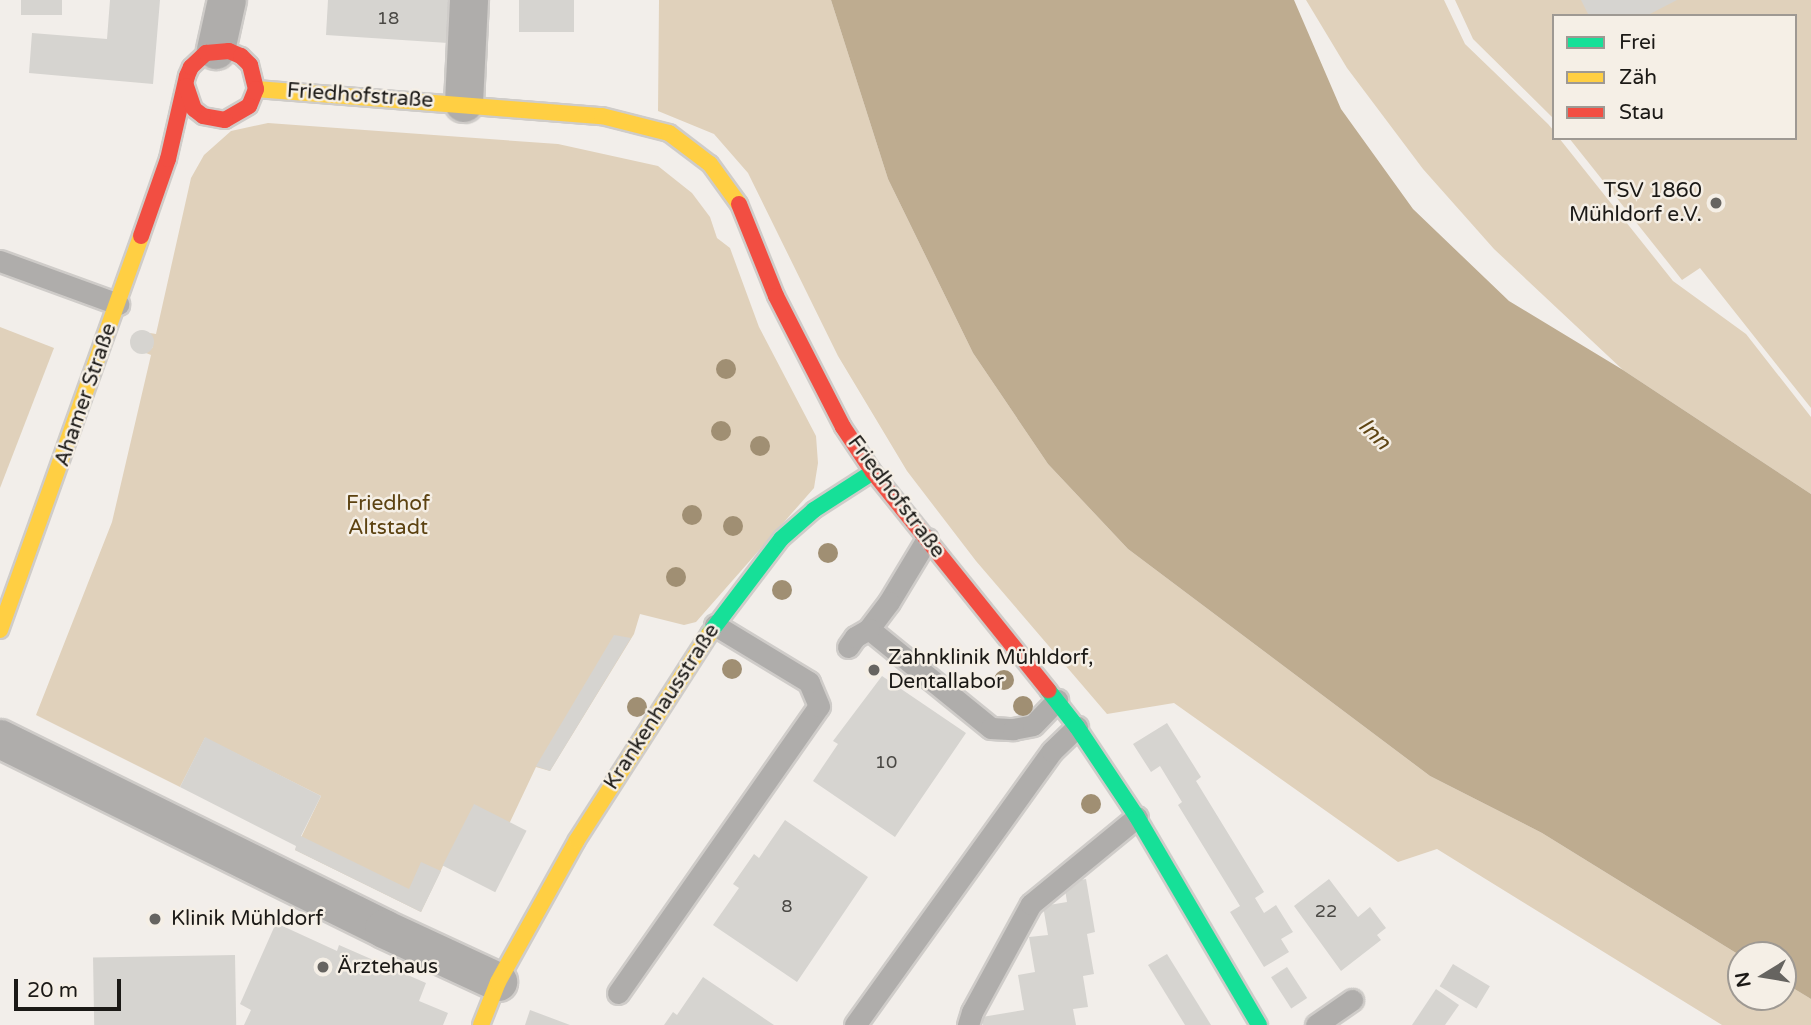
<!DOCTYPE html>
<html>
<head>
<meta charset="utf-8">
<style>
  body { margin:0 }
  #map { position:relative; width:1811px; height:1025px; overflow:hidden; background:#f2eeea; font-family:"Varela Round",sans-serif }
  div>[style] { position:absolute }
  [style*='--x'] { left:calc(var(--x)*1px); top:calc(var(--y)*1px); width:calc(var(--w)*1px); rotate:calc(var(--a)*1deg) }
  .green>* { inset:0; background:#e0d1bb }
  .water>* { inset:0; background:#beac90 }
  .building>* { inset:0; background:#d6d4d0; transform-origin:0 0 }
  .round { border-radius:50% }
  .roads { filter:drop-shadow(2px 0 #cfccc9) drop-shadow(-2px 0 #cfccc9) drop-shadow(0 2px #cfccc9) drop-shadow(0 -2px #cfccc9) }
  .lane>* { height:21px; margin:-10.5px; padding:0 10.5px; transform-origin:10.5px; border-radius:10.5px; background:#afadab }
  .street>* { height:38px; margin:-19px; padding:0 19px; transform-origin:19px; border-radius:19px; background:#afadab }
  .fast>* { height:16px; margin:-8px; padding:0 8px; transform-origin:8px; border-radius:8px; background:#16e098 }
  .slow>* { height:16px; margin:-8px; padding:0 8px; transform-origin:8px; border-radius:8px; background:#ffcf43 }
  .jam>* { height:16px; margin:-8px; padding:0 8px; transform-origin:8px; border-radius:8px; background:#f24e42 }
  .trees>* { width:20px; height:20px; margin:-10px; border-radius:50%; background:#a08f73 }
  .dots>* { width:19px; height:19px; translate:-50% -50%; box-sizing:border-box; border:4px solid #f5efe6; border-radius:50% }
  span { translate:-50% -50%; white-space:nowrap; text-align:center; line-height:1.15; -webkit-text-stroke:5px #f5efe6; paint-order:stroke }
  .number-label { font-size:18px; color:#4a4844 }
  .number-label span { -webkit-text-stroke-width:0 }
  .street-label { font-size:21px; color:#1b1916 }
  .poi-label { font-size:21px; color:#1b1916 }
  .right { translate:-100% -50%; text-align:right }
  .left { translate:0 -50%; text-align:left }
  .park-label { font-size:21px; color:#5c4211 }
  .water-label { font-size:23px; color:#5f4514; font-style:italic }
  .legend { position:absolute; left:1552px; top:14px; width:245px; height:126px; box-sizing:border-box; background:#f5efe6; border:2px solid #9e9993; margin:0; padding:9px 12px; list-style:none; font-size:21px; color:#1b1916 }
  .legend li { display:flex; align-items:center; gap:14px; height:35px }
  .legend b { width:35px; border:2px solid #9e9993 }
  .north { position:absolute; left:1727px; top:941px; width:70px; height:70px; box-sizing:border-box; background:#f5efe6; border:2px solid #9e9993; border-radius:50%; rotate:259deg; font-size:19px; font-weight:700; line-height:28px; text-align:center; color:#1b1916 }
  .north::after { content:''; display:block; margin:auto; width:24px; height:32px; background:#666460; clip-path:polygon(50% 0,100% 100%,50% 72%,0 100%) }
  .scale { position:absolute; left:14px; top:979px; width:107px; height:32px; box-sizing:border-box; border:4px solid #1b1916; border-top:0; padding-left:9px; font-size:21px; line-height:24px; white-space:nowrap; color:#1b1916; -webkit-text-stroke:5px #f5efe6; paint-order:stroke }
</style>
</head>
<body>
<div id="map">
  <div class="green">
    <i style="clip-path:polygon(659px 0,831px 0,888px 179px,973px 353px,1048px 464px,1128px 549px,1430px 776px,1542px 833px,1741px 956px,1741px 997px,1783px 997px,1783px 982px,1811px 999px,1811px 1025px,1722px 1025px,1437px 849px,1398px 862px,1174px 703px,1107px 714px,976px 561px,907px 471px,838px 356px,748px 173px,714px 134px,658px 111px)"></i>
    <i style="clip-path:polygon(1306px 0,1444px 0,1465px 44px,1548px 124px,1554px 131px,1554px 138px,1559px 138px,1673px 281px,1746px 334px,1811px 417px,1811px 494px,1623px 370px,1494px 249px,1423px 169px,1347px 68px)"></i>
    <i style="clip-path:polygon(1455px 0,1811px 0,1811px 408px,1700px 268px,1682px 280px,1569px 138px,1795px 138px,1795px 16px,1554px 16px,1554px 119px,1473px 39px)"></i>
    <i style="clip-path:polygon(268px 123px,558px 144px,658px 166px,692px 193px,710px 217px,717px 238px,730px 248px,759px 327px,816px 436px,818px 463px,814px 488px,696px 622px,684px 625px,640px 614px,634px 634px,550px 771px,536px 767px,510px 822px,443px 866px,421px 912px,295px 850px,321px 796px,205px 738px,180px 787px,36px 715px,112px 522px,151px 355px,146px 353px,153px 347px,150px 333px,156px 334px,191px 178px,204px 155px,231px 131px)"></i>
    <i style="clip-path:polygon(0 327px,54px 348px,0 488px)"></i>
  </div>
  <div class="water">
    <i style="clip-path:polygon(831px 0,1294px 0,1341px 109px,1413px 209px,1509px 301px,1623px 370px,1811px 494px,1811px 999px,1783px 982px,1783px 955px,1741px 956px,1542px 833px,1430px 776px,1128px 549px,1048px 464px,973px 353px,888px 179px)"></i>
  </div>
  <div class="building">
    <i style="left:21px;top:0;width:41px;height:15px"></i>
    <i style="clip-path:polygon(110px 0,160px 0,153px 84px,29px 73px,32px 33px,107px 39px)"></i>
    <i style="clip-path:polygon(328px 0,451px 0,448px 43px,326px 35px)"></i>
    <i style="left:519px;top:0;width:55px;height:32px"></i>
    <i style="clip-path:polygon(1581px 0,1677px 0,1646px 16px,1589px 16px)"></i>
    <i class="round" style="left:130px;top:330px;width:24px;height:24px"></i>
    <i style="clip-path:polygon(614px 635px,631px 638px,550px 771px,536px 766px)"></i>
    <i style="clip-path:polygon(882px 676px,966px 733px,895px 837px,813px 781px,838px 744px,833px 741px)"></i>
    <i style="clip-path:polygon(1167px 723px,1201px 777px,1196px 781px,1264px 892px,1255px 898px,1264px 913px,1276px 905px,1293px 932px,1281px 939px,1289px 952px,1264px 967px,1230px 912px,1240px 906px,1178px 805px,1182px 802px,1160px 766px,1151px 772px,1133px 744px)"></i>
    <i style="clip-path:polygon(205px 737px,321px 796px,301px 836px,409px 889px,421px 862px,441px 871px,421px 912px,295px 850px,296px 846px,180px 787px)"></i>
    <i style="left:474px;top:804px;width:59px;height:69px;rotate:27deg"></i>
    <i style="clip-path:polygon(785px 820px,868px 877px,797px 982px,713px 925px,739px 888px,733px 884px,754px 854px,759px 858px)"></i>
    <i style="clip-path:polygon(1086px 879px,1095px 932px,1087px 934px,1094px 974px,1083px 976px,1088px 1007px,1073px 1009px,1076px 1025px,983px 1025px,982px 1017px,1024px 1010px,1018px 975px,1035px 972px,1029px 937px,1048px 935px,1043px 906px,1067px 902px,1064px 883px)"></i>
    <i style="clip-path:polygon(1329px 879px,1358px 917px,1370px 907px,1386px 928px,1377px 935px,1381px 940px,1341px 971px,1294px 906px)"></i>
    <i style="clip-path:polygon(276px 923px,337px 951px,339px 945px,426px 983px,419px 1001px,448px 1013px,443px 1025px,244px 1025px,251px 1010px,240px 1004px)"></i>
    <i style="clip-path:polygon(1167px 954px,1211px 1025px,1185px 1025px,1148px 965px)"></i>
    <i style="left:235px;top:955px;width:70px;height:142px;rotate:89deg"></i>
    <i style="left:1453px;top:964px;width:43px;height:26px;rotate:31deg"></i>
    <i style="left:1287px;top:967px;width:37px;height:19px;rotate:57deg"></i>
    <i style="clip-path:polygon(703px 977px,774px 1025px,664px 1025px,673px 1012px,677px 1015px)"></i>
    <i style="clip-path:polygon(1436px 989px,1459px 1005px,1445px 1025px,1412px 1025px)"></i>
    <i style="clip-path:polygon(530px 1010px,570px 1025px,525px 1025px)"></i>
  </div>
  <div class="roads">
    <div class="lane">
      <i style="--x:0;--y:261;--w:126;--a:20"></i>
      <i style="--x:927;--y:539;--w:74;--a:121.1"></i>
      <i style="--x:889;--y:602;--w:34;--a:127"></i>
      <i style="--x:869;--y:629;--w:157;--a:39.1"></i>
      <i style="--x:991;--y:728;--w:22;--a:3"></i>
      <i style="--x:1013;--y:729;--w:20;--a:-11"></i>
      <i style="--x:1033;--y:725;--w:35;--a:-46"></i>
      <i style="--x:848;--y:647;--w:12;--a:-55"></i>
      <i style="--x:855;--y:637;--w:16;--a:-30"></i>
      <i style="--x:618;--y:993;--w:350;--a:-55"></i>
      <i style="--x:819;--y:706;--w:26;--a:-113"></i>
      <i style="--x:809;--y:682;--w:110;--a:-148.8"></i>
      <i style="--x:855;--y:1025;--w:337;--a:-54.3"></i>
      <i style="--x:1052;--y:751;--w:35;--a:-44"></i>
      <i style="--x:968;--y:1025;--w:14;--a:-73"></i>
      <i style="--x:972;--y:1012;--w:123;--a:-61.4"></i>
      <i style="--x:1031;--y:904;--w:137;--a:-39.4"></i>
      <i style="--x:1316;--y:1025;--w:44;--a:-34.8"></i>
    </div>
    <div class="street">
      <i style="--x:216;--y:50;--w:51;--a:-77.6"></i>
      <i style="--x:464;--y:103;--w:103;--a:-87.2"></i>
      <i style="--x:0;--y:739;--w:428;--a:26.3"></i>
      <i style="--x:384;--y:929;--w:126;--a:24.9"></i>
    </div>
    <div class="fast">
      <i style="--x:709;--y:634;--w:119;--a:-52.8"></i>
      <i style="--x:781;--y:539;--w:44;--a:-41.3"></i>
      <i style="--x:814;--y:510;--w:70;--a:-32.8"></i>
      <i style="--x:1048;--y:690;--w:47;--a:51.9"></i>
      <i style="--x:1077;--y:727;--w:108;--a:56.3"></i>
      <i style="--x:1137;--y:817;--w:241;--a:59.6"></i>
    </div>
    <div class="slow">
      <i style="--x:256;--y:89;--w:347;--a:4.5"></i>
      <i style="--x:602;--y:116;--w:69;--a:14.2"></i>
      <i style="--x:669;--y:133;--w:51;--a:37.1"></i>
      <i style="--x:710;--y:164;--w:49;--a:54.1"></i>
      <i style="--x:0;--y:630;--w:418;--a:-70.3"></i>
      <i style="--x:481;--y:1025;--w:46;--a:-68.4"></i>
      <i style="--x:498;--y:982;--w:162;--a:-60.9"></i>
      <i style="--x:577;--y:840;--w:245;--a:-57.3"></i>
    </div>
    <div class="jam">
      <i style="--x:739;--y:204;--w:99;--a:68.1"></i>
      <i style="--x:776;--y:296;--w:147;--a:62.9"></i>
      <i style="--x:843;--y:427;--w:54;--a:56.3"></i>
      <i style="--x:873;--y:472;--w:280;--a:51.2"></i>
      <i style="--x:141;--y:236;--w:82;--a:-70.7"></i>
      <i style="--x:168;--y:159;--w:85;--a:-77.1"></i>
      <i style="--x:187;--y:76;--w:10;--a:-66"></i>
      <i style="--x:191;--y:67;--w:21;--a:-43"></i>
      <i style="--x:206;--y:53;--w:23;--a:-5"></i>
      <i style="--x:229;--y:51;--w:13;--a:23"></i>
      <i style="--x:241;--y:56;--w:13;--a:45"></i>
      <i style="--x:250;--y:65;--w:25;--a:76"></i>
      <i style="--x:256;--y:89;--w:18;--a:112"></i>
      <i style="--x:249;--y:106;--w:28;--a:150"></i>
      <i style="--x:225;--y:120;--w:22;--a:-170"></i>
      <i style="--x:203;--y:116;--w:11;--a:-142"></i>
      <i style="--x:194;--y:109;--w:24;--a:-109"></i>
    </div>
  </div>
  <div class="trees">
    <i style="left:726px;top:369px"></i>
    <i style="left:721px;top:431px"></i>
    <i style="left:760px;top:446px"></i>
    <i style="left:692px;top:515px"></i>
    <i style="left:733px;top:526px"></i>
    <i style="left:828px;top:553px"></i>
    <i style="left:676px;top:577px"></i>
    <i style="left:782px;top:590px"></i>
    <i style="left:732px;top:669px"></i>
    <i style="left:1004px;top:680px"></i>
    <i style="left:1023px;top:706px"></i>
    <i style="left:637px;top:707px"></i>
    <i style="left:1091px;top:804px"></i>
  </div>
  <div class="dots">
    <i style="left:1716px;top:203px;background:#666460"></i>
    <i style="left:874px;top:670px;background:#666460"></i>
    <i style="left:155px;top:919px;background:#666460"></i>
    <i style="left:323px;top:967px;background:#666460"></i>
  </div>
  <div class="number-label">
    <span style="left:388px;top:18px">18</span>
    <span style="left:886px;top:762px">10</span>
    <span style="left:787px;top:906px">8</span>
    <span style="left:1326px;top:911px">22</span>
  </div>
  <div class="street-label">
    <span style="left:360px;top:96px;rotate:4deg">Friedhofstraße</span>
    <span style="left:86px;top:395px;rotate:-71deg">Ahamer Straße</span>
    <span style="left:896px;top:497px;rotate:53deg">Friedhofstraße</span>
    <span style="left:662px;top:707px;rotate:-57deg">Krankenhausstraße</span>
  </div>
  <div class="poi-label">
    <span class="right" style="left:1702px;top:203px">TSV 1860<br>Mühldorf e.V.</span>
    <span class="left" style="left:888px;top:670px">Zahnklinik Mühldorf,<br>Dentallabor</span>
    <span class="left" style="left:171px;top:919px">Klinik Mühldorf</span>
    <span class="left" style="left:337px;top:967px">Ärztehaus</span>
  </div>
  <div class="park-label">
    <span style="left:388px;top:516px">Friedhof<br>Altstadt</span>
  </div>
  <div class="water-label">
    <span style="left:1374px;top:434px;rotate:45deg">Inn</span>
  </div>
  <ul class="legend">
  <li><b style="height:9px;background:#16e098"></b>Frei</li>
  <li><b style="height:9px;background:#ffcf43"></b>Zäh</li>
  <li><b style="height:9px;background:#f24e42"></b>Stau</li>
  </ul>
  <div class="north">N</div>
  <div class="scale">20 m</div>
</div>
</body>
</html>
